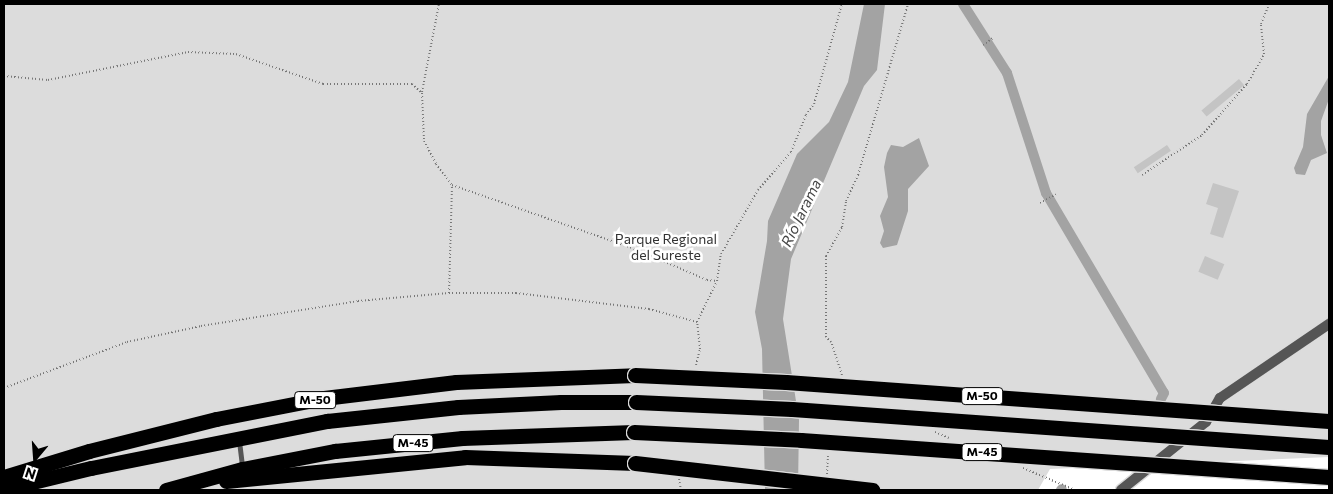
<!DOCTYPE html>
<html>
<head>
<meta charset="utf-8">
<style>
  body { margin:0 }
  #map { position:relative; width:1333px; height:494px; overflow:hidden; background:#fff; font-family:Commissioner,sans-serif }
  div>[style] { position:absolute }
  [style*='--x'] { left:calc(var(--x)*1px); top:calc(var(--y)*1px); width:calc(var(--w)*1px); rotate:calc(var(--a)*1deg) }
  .green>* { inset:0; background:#dcdcdc }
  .water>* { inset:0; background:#a3a3a3 }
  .canal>* { height:10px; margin:-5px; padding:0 5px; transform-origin:5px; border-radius:5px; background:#a3a3a3 }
  .building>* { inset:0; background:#c4c4c4; transform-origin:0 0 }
  .path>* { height:2px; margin-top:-1px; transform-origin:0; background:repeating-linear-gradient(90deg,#777 0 1px,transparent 0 3.5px) }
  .roads { filter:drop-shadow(1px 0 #dbdbdb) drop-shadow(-1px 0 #dbdbdb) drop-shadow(0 1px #dbdbdb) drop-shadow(0 -1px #dbdbdb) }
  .lane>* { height:5px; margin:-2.5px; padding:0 2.5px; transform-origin:2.5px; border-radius:2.5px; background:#555 }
  .street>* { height:10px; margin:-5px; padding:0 5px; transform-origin:5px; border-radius:5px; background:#555 }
  .highway>* { height:15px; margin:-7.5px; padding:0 7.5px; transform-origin:7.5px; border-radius:7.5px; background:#000 }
  .bridges { filter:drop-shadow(1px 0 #dbdbdb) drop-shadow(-1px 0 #dbdbdb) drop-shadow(0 1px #dbdbdb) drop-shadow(0 -1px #dbdbdb) }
  .highway-bridge>* { height:15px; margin:-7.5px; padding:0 7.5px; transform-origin:7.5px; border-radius:7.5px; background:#000 }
  span { translate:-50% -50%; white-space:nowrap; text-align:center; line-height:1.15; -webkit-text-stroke:5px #fff; paint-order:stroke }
  .shield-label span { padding:1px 4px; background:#fff; border:1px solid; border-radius:4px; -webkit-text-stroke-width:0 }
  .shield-label { font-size:12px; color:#000; font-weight:700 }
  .park-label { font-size:14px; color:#333 }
  .water-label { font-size:15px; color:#444; font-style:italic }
  .frame { position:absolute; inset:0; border:5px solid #000; pointer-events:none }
  .north { position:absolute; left:10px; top:434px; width:50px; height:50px; -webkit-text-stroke:4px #fff; paint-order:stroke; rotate:198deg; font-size:14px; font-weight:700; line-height:20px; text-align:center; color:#000 }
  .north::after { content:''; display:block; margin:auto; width:18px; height:22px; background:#000; clip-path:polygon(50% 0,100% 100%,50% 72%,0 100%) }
</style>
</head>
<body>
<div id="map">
  <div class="green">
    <i style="clip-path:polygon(4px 4px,1329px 4px,1329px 457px,1050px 469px,1038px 490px,4px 490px)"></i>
  </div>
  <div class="water">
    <i style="clip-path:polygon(864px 4px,885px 4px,877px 70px,864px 86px,791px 259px,783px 319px,799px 420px,798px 490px,765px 490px,762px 349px,755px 312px,767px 241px,768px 221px,797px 154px,829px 122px,848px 82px)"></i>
    <i style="clip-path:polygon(1329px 76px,1329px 99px,1321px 121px,1321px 135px,1327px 153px,1311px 160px,1305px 175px,1296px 174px,1294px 168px,1303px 147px,1307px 114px)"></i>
    <i style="clip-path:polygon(919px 138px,929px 166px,908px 189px,908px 211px,897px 245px,883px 248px,880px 243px,884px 231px,880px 216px,888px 197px,884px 167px,887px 153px,891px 145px,903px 147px)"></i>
  </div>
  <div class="canal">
    <i style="--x:963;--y:4;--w:82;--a:57.5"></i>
    <i style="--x:1007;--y:73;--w:126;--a:72"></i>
    <i style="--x:1046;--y:193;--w:232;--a:59.5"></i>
    <i style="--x:1164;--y:393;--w:7;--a:117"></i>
    <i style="--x:1061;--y:490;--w:1;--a:-45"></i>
  </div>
  <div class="building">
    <i style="left:1239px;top:79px;width:8px;height:49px;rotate:50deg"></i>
    <i style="left:1167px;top:145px;width:7px;height:40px;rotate:56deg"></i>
    <i style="clip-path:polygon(1213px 183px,1239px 191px,1223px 238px,1210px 234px,1218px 208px,1206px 204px)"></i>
    <i style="left:1205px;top:256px;width:21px;height:17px;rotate:23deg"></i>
  </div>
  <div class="path">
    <i style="--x:983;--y:45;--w:12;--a:-35"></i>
    <i style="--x:4;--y:76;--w:44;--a:5.2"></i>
    <i style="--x:48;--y:80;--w:143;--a:-11.3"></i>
    <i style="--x:188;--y:52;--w:48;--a:2.4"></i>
    <i style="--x:236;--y:54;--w:92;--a:19"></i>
    <i style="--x:323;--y:84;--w:89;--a:0"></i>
    <i style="--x:412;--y:84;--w:13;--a:42"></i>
    <i style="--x:422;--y:93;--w:48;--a:87.6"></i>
    <i style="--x:424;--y:141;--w:26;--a:62"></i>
    <i style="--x:436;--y:164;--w:26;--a:53"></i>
    <i style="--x:452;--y:185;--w:194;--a:19.3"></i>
    <i style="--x:635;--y:249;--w:78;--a:23.3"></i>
    <i style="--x:707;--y:280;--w:10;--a:6"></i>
    <i style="--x:422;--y:92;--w:90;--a:-79.1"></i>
    <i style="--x:1142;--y:175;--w:72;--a:-33.7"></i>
    <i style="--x:1202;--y:135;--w:68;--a:-48.6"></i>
    <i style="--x:1247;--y:84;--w:34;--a:-60"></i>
    <i style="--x:1264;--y:54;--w:30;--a:-96"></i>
    <i style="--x:1261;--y:24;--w:22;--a:-68"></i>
    <i style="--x:1040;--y:203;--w:18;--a:-29"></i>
    <i style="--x:449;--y:293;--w:107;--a:-88.4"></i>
    <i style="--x:696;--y:365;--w:16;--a:-76"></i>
    <i style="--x:700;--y:349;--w:27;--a:-96"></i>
    <i style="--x:697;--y:322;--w:46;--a:-64"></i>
    <i style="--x:717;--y:281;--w:27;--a:-82"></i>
    <i style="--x:721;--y:254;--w:74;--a:-60"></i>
    <i style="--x:758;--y:190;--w:50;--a:-49"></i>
    <i style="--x:791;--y:152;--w:40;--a:-68"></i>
    <i style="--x:806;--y:115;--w:14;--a:-54"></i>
    <i style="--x:814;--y:104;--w:104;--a:-74.4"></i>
    <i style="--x:842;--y:375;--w:35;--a:-108"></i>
    <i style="--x:831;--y:342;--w:7;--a:-135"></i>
    <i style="--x:826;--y:337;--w:81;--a:-90"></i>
    <i style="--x:826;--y:256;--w:33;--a:-61"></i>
    <i style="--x:842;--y:227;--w:26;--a:-81"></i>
    <i style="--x:846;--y:201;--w:29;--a:-65"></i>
    <i style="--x:858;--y:175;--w:178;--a:-73.7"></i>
    <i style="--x:4;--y:388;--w:131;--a:-20.5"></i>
    <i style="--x:127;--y:342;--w:76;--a:-12.2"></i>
    <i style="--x:201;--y:326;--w:159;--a:-9"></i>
    <i style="--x:358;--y:301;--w:91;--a:-5"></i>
    <i style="--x:449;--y:293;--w:67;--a:0"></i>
    <i style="--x:516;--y:293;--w:134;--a:6.9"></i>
    <i style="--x:649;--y:309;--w:50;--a:15.2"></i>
    <i style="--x:935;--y:432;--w:15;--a:23"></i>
    <i style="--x:1023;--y:468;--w:56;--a:22.9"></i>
    <i style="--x:827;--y:474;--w:20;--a:-87"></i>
    <i style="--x:679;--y:479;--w:11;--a:80"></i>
    <i style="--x:363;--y:490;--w:141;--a:0"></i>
  </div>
  <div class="roads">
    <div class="lane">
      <i style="--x:239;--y:441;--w:26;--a:83"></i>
    </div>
    <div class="street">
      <i style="--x:1121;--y:490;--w:109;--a:-38.7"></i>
      <i style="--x:1206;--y:422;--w:28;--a:-60"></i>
      <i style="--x:1220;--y:398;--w:132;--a:-34.2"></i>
    </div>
    <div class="highway">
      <i style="--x:4;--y:477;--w:89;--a:-17"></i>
      <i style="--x:89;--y:451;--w:131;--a:-14.1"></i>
      <i style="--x:216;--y:419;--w:110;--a:-11"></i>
      <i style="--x:324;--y:398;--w:133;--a:-6.9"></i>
      <i style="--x:456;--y:382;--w:179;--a:-2.2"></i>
      <i style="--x:226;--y:481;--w:240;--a:-5.7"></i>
      <i style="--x:465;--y:457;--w:170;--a:2"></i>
      <i style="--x:4;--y:489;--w:89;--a:-13.6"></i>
      <i style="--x:91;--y:468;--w:241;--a:-11.3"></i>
      <i style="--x:327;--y:421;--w:132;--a:-6.1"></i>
      <i style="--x:458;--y:407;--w:103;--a:-2.8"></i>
      <i style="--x:561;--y:402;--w:75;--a:0"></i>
      <i style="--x:166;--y:490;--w:79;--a:-15.4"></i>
      <i style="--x:242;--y:469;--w:95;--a:-11"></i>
      <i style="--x:335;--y:451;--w:128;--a:-5.8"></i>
      <i style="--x:462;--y:438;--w:172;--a:-2"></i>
    </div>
  </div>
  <div class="bridges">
    <div class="highway-bridge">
      <i style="--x:635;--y:375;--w:151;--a:2.7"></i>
      <i style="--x:786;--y:382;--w:544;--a:4.11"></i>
      <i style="--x:636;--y:402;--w:156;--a:2.6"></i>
      <i style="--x:792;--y:409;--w:538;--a:4.05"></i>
      <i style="--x:634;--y:432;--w:167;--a:2.7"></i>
      <i style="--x:801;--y:440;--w:529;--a:4.01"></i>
      <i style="--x:635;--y:463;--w:239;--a:6.5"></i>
    </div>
  </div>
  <div class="shield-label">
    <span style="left:982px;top:396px">M-50</span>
    <span style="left:315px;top:400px">M-50</span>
    <span style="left:413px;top:443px">M-45</span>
    <span style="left:982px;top:452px">M-45</span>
  </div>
  <div class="park-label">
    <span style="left:666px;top:247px">Parque Regional<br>del Sureste</span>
  </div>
  <div class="water-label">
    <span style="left:801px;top:213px;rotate:-64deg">Río Jarama</span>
  </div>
  <div class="frame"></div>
  <div class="north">N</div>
</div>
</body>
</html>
